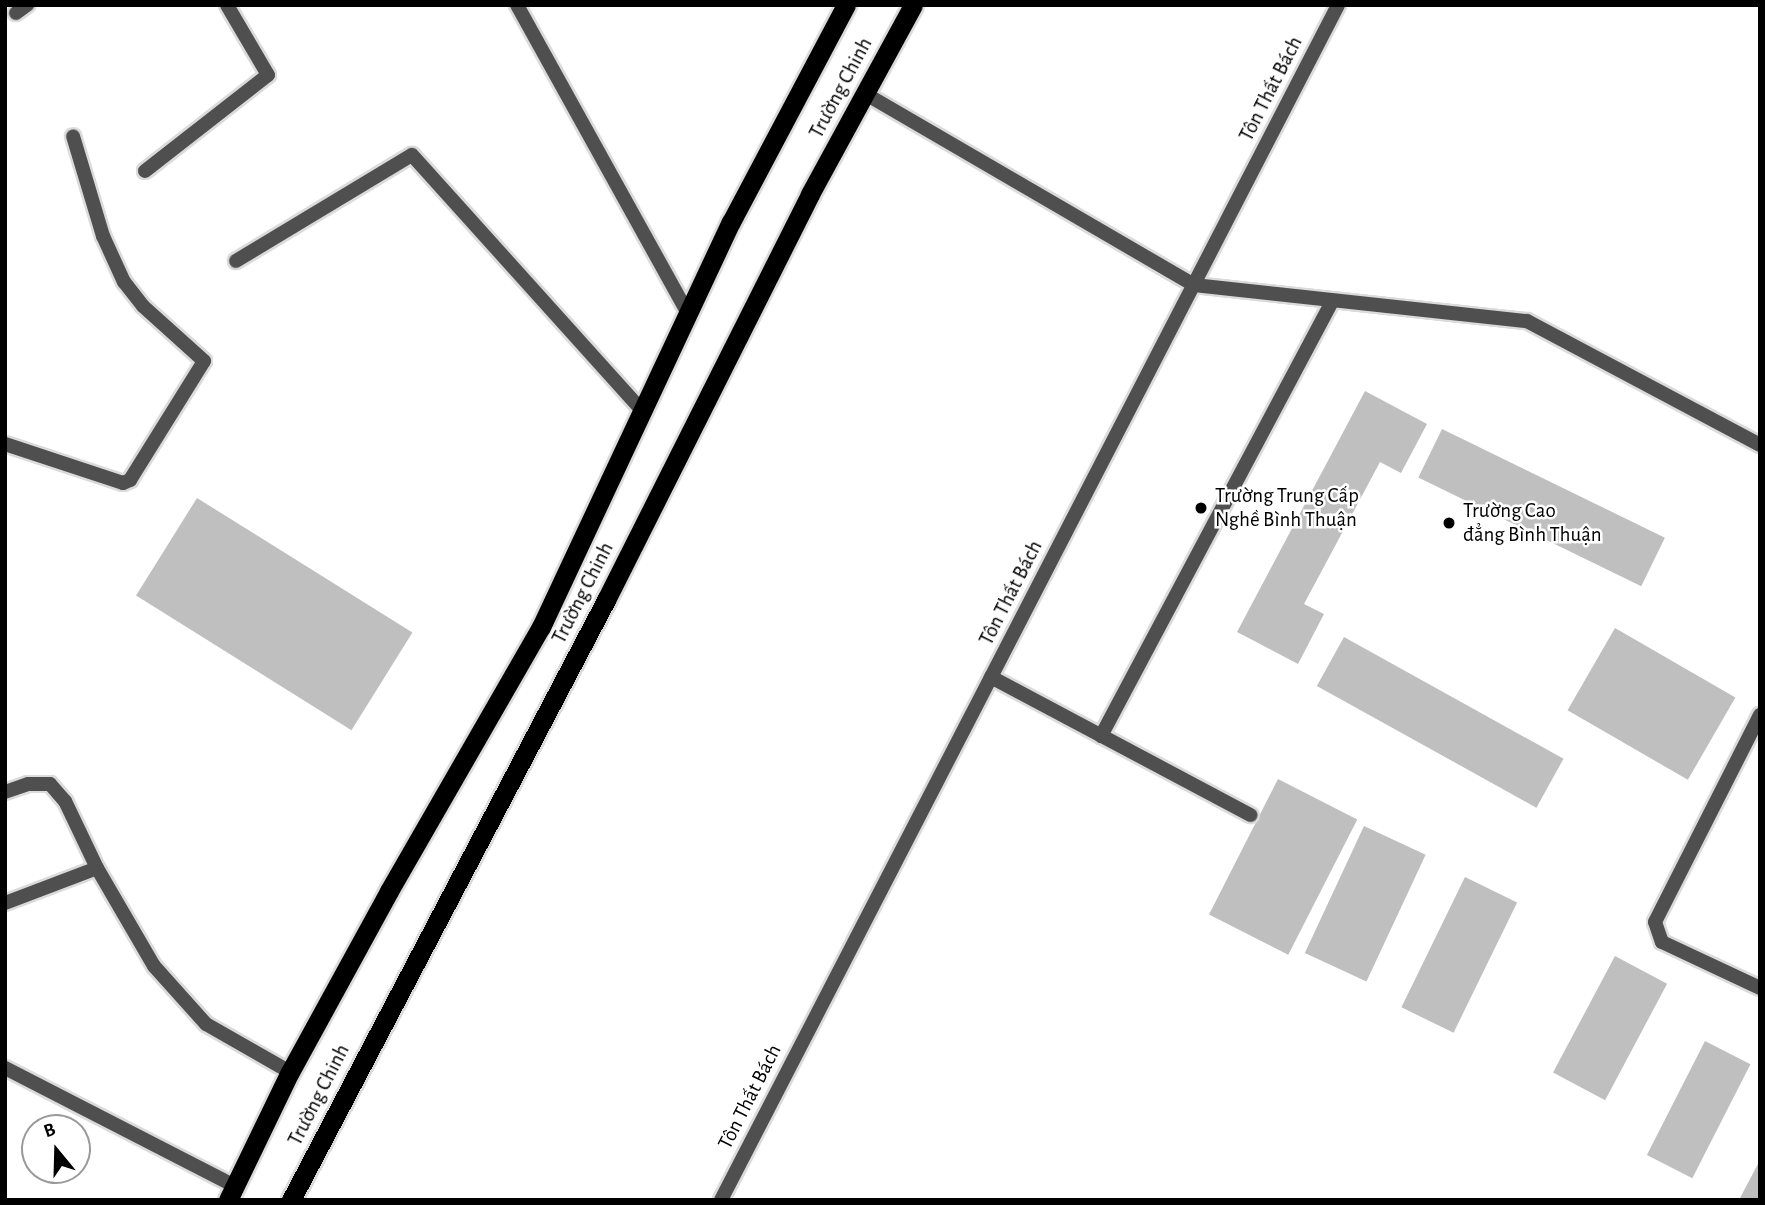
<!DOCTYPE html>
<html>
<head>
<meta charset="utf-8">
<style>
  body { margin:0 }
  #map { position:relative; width:1765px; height:1205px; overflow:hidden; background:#fff; font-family:"Alegreya Sans",sans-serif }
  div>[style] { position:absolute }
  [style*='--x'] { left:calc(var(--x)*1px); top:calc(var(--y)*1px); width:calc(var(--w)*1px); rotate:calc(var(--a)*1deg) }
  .building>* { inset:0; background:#bfbfbf; transform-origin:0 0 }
  .roads { filter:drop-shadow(2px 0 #dbdbdb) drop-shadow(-2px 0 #dbdbdb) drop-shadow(0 2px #dbdbdb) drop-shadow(0 -2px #dbdbdb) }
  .service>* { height:14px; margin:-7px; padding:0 7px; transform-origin:7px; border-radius:7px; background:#4f4f4f }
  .minor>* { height:14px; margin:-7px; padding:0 7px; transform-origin:7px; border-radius:7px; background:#4f4f4f }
  .trunk>* { height:19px; margin:-9.5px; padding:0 9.5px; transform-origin:9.5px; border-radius:9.5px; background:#000 }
  .dots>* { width:19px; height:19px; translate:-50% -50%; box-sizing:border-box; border:4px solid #fff; border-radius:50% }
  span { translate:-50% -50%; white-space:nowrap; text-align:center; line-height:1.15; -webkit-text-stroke:5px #fff; paint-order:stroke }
  .street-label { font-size:21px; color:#000 }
  .poi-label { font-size:21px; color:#000 }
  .left { translate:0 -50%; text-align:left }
  .frame { position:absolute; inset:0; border:7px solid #000; pointer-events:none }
  .north { position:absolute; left:21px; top:1114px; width:70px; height:70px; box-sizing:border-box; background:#fff; border:2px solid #999; border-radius:50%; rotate:341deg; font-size:19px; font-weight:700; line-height:28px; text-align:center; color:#000 }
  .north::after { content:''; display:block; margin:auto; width:24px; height:32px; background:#000; clip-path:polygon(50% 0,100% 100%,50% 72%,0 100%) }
</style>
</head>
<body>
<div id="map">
  <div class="building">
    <i style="clip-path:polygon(1365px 391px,1427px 424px,1401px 473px,1380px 462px,1304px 604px,1324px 614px,1298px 664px,1237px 632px)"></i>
    <i style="left:1442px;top:429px;width:248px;height:54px;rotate:26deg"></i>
    <i style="left:197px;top:498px;width:254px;height:115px;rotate:32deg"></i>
    <i style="left:1615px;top:628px;width:139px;height:95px;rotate:30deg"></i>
    <i style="left:1344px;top:637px;width:251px;height:56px;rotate:29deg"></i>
    <i style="left:1278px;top:779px;width:89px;height:152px;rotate:27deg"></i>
    <i style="left:1364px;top:826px;width:68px;height:140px;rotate:25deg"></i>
    <i style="left:1465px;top:877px;width:58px;height:145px;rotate:26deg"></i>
    <i style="left:1615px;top:956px;width:59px;height:132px;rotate:28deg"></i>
    <i style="left:1705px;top:1041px;width:51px;height:128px;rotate:27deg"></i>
    <i style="clip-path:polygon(1760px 1160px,1760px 1200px,1739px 1200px)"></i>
  </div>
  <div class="roads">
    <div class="service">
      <i style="--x:517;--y:5;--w:353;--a:61"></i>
      <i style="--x:16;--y:13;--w:14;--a:-36"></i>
      <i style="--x:864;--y:93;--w:382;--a:30.2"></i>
      <i style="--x:1194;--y:285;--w:335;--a:6.2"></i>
      <i style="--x:1527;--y:321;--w:264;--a:28"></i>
      <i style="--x:145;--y:171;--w:156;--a:-38"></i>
      <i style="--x:268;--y:75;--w:81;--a:-120.4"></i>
      <i style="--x:236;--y:261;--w:205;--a:-31.1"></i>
      <i style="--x:412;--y:155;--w:347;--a:48"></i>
      <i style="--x:991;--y:677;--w:294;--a:28"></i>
      <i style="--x:1760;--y:715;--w:232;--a:116.9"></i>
      <i style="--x:1655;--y:922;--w:21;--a:71"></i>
      <i style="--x:1662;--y:942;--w:108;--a:25.1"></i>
      <i style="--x:1101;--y:736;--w:493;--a:-62"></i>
      <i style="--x:5;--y:1068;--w:259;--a:27.2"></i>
    </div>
    <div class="minor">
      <i style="--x:5;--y:444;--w:124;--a:18.3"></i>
      <i style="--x:123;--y:483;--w:8;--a:-23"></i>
      <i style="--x:130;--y:480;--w:140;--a:-58.1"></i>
      <i style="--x:204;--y:361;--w:82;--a:-138"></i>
      <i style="--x:143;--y:306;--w:31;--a:-128"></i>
      <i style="--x:124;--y:282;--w:51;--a:-114.5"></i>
      <i style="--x:103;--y:236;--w:104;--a:-106.7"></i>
      <i style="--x:5;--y:792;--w:24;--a:-19"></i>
      <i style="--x:28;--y:784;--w:22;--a:0"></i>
      <i style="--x:50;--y:784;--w:23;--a:49"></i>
      <i style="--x:65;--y:801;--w:74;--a:64.5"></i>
      <i style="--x:97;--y:868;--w:113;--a:59.8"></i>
      <i style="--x:154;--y:966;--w:78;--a:48.1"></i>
      <i style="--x:206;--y:1024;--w:97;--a:29.7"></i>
      <i style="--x:5;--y:903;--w:98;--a:-20.8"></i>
      <i style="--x:721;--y:1200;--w:1345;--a:-62.69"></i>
    </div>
    <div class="trunk">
      <i style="--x:228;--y:1200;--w:142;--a:-64.2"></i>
      <i style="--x:290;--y:1072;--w:206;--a:-61.3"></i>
      <i style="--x:389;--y:891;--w:305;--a:-60.1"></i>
      <i style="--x:541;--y:627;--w:447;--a:-64.9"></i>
      <i style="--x:731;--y:222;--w:246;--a:-62.1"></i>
      <i style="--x:291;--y:1200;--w:678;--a:-62.3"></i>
      <i style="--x:606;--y:600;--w:454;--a:-63.3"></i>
      <i style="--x:810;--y:194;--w:215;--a:-61.4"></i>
    </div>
  </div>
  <div class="dots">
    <i style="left:1201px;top:508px;background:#000"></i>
    <i style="left:1449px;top:523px;background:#000"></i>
  </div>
  <div class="street-label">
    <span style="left:841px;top:88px;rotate:-62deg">Trường Chinh</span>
    <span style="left:1271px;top:89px;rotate:-63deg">Tôn Thất Bách</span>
    <span style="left:583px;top:593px;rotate:-63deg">Trường Chinh</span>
    <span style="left:1011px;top:593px;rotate:-63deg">Tôn Thất Bách</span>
    <span style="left:319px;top:1095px;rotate:-63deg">Trường Chinh</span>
    <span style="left:750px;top:1097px;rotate:-63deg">Tôn Thất Bách</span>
  </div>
  <div class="poi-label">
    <span class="left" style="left:1215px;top:508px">Trường Trung Cấp<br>Nghề Bình Thuận</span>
    <span class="left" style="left:1463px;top:523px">Trường Cao<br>đẳng Bình Thuận</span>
  </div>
  <div class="frame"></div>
  <div class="north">B</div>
</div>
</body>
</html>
